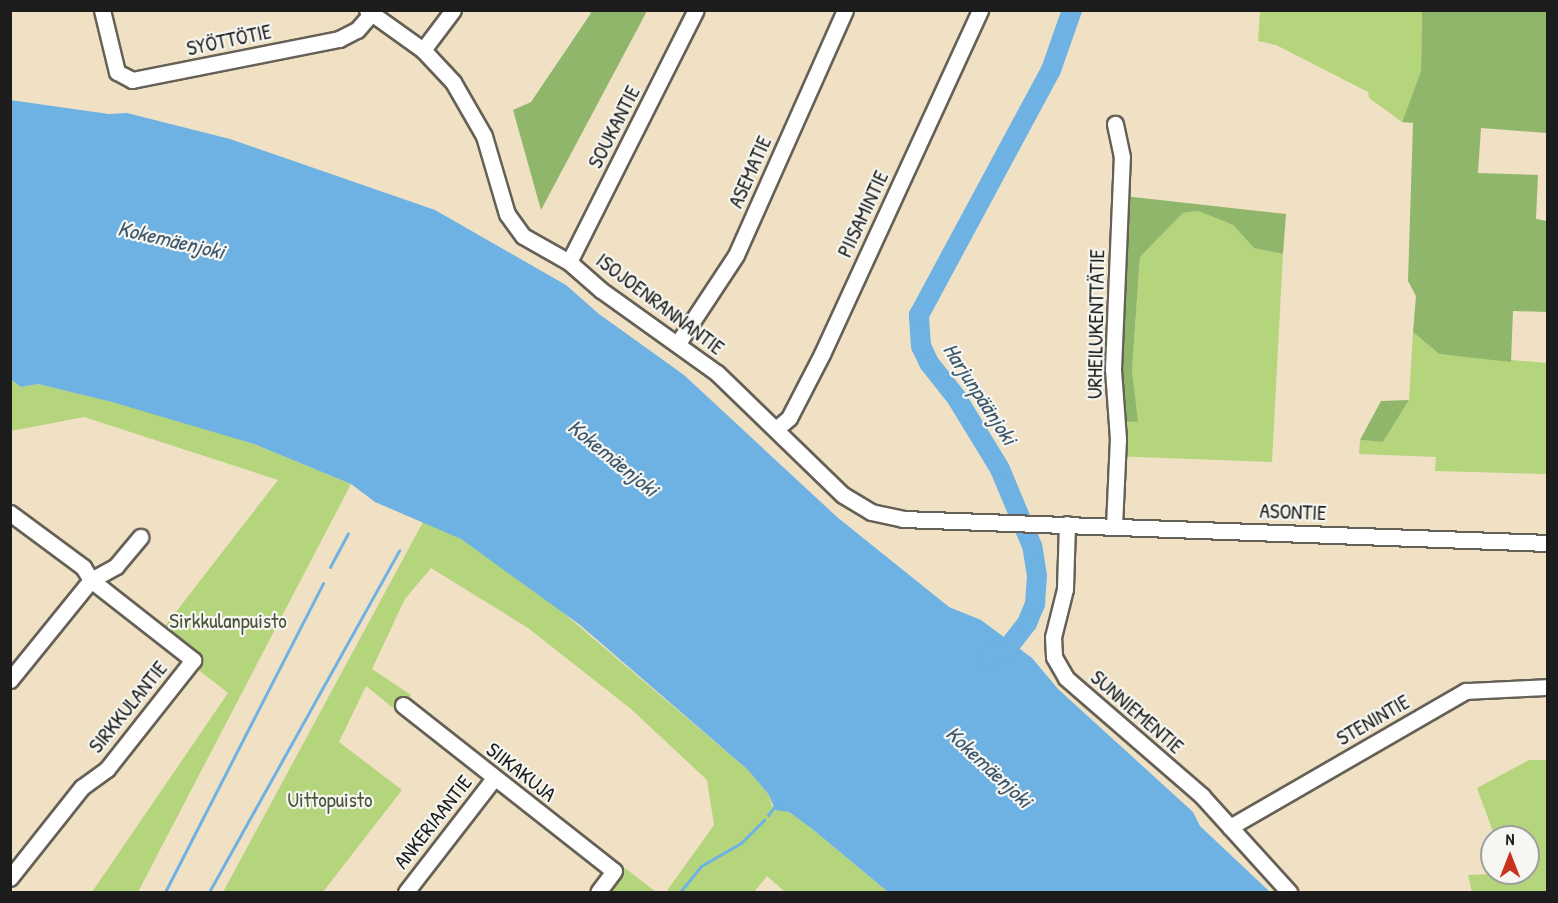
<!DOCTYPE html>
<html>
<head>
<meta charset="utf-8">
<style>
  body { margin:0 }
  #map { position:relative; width:1558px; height:903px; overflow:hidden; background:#f0e1c5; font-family:"Patrick Hand",sans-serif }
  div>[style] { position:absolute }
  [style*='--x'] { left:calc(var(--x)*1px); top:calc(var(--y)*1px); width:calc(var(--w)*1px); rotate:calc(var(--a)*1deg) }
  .green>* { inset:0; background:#b5d57d }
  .forest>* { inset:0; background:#90b66c }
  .water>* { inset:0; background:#6eb2e3 }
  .stream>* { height:3px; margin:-1.5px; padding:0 1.5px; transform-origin:1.5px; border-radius:1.5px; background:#6eb2e3 }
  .river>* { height:20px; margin:-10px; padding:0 10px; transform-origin:10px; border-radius:10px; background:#6eb2e3 }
  .roads { filter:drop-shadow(2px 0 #666157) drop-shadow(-2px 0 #666157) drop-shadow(0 2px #666157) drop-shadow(0 -2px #666157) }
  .minor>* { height:15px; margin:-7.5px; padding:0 7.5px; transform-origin:7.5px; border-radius:7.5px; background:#fff }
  span { translate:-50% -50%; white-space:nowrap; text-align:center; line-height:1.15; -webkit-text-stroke:4.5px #f6f6f2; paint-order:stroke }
  .street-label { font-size:21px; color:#1c1c1c }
  .park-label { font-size:21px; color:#4a5439 }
  .water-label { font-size:22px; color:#3d586c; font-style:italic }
  .frame { position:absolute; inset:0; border:12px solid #1c1c1c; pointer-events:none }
  .north { position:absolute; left:1480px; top:825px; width:60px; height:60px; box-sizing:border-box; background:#f6f6f2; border:2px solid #9f9f9c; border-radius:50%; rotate:0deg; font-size:16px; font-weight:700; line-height:24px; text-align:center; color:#1c1c1c }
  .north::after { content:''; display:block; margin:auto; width:21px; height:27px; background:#c8321e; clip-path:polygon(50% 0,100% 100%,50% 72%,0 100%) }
</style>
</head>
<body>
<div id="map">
  <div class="green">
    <i style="clip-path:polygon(1260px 11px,1422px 11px,1421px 71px,1402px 122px,1369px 98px,1368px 92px,1276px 45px,1258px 41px)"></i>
    <i style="clip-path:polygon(1198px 211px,1233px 225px,1254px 248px,1283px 254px,1272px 462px,1111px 456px,1113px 421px,1137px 422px,1132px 370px,1140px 257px,1183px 213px)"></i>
    <i style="clip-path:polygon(1413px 332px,1439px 354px,1547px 363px,1547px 474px,1435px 471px,1436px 457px,1359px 454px,1360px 440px,1383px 442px,1409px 400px)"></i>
    <i style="clip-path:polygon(10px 379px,21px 387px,38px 384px,155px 412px,254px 444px,351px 484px,138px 892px,92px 892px,228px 693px,196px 668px,200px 660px,162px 630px,278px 480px,84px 417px,11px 431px)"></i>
    <i style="clip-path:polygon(423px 522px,461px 539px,554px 605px,748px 770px,769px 795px,772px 806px,789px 812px,811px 828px,888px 892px,785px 892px,767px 876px,754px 892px,666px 892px,714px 825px,707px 780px,631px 709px,528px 628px,431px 568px,405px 599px,372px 669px,411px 695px,398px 712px,366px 686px,339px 742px,402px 790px,323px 892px,223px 892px)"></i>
    <i style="clip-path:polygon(1529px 760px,1547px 760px,1547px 892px,1472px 892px,1468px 875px,1528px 873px,1528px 837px,1495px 837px,1477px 788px)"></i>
    <i style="clip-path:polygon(625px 868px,656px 892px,606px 892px)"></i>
  </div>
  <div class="forest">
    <i style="clip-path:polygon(588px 11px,647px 11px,541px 210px,513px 110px,531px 102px,591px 13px)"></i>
    <i style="clip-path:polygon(1422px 11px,1547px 11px,1547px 133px,1481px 128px,1478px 173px,1538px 175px,1536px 219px,1547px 221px,1547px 312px,1513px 311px,1511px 362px,1439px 354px,1413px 332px,1416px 296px,1408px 281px,1413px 123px,1402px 122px,1421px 71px)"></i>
    <i style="clip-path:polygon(1124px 196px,1286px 214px,1283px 254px,1254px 248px,1233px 225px,1198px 211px,1183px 213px,1140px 257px,1132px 370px,1138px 422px,1113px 421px)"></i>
    <i style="clip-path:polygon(1409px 400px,1383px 442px,1360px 440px,1381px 401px)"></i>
  </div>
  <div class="water">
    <i style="clip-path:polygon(10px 100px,109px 114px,127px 113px,230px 139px,435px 210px,566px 285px,599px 314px,684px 375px,837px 517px,949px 607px,981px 620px,1032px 658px,1058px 689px,1193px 812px,1200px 826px,1270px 892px,888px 892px,811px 828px,789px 812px,775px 810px,769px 795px,748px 770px,580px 625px,461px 539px,375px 502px,351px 484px,254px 444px,112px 402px,38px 384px,21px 387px,10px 379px)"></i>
  </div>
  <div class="stream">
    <i style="--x:330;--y:567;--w:38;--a:-62"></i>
    <i style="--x:768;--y:815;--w:11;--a:-52"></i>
    <i style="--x:165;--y:892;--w:347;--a:-62.9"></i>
    <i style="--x:209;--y:892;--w:391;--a:-60.9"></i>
    <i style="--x:680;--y:892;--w:33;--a:-51"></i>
    <i style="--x:701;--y:866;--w:46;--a:-29.9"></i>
    <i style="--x:741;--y:843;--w:33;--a:-45"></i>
  </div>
  <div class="river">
    <i style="--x:988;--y:657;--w:25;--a:-29"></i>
    <i style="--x:1010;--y:645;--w:28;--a:-52"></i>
    <i style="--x:1027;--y:623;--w:21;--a:-67"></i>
    <i style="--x:1035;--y:604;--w:28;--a:-86"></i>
    <i style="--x:1037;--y:576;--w:30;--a:-99"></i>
    <i style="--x:1032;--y:546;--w:83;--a:-112.6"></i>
    <i style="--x:1000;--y:469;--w:84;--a:-121.4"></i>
    <i style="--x:956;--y:397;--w:43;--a:-128.5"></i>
    <i style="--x:929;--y:363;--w:19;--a:-115"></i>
    <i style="--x:921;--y:346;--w:31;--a:-94"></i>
    <i style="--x:919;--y:315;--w:278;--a:-61.7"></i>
    <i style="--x:1051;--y:70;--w:64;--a:-70.7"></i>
  </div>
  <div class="roads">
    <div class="minor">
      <i style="--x:102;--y:10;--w:64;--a:76.4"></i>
      <i style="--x:117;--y:72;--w:17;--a:28"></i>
      <i style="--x:132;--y:80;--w:211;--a:-11.2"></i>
      <i style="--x:339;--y:39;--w:20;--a:-27"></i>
      <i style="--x:357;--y:30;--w:23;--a:-49"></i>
      <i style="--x:367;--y:10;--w:69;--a:35.5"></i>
      <i style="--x:423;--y:50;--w:44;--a:46.8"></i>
      <i style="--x:453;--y:82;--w:62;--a:60.1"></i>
      <i style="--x:484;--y:136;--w:81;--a:73.6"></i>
      <i style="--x:507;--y:214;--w:27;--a:54"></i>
      <i style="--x:523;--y:236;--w:53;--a:29.5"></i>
      <i style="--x:569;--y:262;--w:43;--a:41.2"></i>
      <i style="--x:601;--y:290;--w:143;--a:35.6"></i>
      <i style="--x:717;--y:373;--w:175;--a:44.1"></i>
      <i style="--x:843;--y:495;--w:33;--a:31"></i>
      <i style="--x:871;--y:512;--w:33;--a:12"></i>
      <i style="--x:903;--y:519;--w:645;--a:2.13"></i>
      <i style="--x:423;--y:50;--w:50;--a:-53.1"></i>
      <i style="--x:569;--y:262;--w:282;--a:-63.3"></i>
      <i style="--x:678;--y:343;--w:105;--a:-56.6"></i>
      <i style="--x:736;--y:255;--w:268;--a:-66"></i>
      <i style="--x:776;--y:429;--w:17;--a:-40"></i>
      <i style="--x:789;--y:418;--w:72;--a:-62.7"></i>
      <i style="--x:822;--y:354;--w:379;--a:-65.3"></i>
      <i style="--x:10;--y:513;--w:91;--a:36.5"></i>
      <i style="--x:83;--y:567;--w:15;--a:58"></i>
      <i style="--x:91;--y:580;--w:130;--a:38.1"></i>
      <i style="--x:193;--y:660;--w:139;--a:128.3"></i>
      <i style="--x:107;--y:769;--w:31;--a:144"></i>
      <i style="--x:82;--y:787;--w:116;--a:128.4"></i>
      <i style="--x:1067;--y:524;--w:65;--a:91.8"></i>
      <i style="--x:1065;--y:589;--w:49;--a:104"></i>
      <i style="--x:1053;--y:637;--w:20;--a:87"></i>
      <i style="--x:1054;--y:657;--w:24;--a:60"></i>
      <i style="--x:1066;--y:678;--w:180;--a:40.9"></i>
      <i style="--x:1202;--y:796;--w:130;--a:47.8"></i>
      <i style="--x:1114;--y:526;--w:87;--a:-87.4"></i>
      <i style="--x:1118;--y:439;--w:70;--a:-94.1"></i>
      <i style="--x:1113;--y:369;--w:212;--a:-87.6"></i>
      <i style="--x:1122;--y:157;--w:34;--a:-102"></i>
      <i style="--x:10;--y:680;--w:129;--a:-51"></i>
      <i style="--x:91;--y:580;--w:29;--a:-29"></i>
      <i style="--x:116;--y:566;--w:38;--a:-50"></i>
      <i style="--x:403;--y:705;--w:268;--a:38.2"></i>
      <i style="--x:614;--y:871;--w:26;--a:127"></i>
      <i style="--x:1230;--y:827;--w:272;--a:-30"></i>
      <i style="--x:1466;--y:691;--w:82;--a:-2.8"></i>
      <i style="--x:406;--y:892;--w:144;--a:-52.3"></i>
    </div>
  </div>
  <div class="street-label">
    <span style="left:229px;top:40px;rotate:-12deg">SYÖTTÖTIE</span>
    <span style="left:614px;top:127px;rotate:-63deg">SOUKANTIE</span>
    <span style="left:750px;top:172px;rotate:-66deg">ASEMATIE</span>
    <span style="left:863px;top:214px;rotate:-65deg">PIISAMINTIE</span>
    <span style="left:660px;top:304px;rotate:37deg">ISOJOENRANNANTIE</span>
    <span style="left:1096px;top:324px;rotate:-89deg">URHEILUKENTTÄTIE</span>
    <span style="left:1293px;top:512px;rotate:2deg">ASONTIE</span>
    <span style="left:128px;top:707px;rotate:-51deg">SIRKKULANTIE</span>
    <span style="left:1137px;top:712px;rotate:41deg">SUNNIEMENTIE</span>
    <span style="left:1373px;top:720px;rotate:-30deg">STENINTIE</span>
    <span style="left:521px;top:772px;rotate:38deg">SIIKAKUJA</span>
    <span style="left:433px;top:822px;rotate:-52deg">ANKERIAANTIE</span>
  </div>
  <div class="park-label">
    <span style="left:228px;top:621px">Sirkkulanpuisto</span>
    <span style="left:330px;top:800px">Uittopuisto</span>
  </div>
  <div class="water-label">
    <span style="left:171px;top:240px;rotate:13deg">Kokemäenjoki</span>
    <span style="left:980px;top:394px;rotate:57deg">Harjunpäänjoki</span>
    <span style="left:613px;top:458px;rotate:39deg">Kokemäenjoki</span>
    <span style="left:989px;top:767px;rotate:43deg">Kokemäenjoki</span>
  </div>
  <div class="frame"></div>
  <div class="north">N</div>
</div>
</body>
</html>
